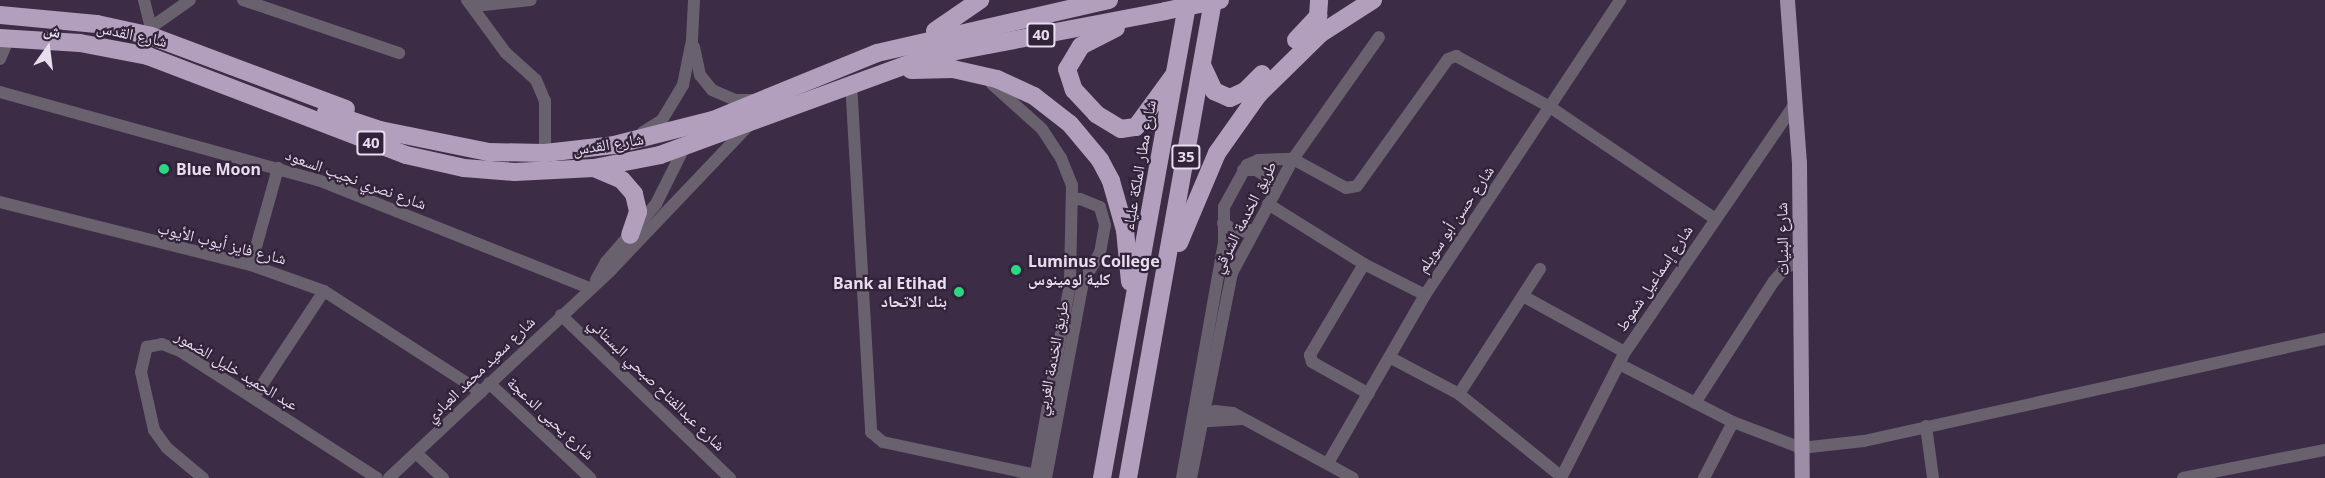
<!DOCTYPE html>
<html>
<head>
<meta charset="utf-8">
<style>
  body { margin:0 }
  #map { position:relative; width:2325px; height:478px; overflow:hidden; background:#3c2c45; font-family:"Noto Sans","Noto Naskh Arabic",sans-serif }
  div>[style] { position:absolute }
  [style*='--x'] { left:calc(var(--x)*1px); top:calc(var(--y)*1px); width:calc(var(--w)*1px); rotate:calc(var(--a)*1deg) }
  .minor>* { height:12px; margin:-6px; padding:0 6px; transform-origin:6px; border-radius:6px; background:#69616e }
  .major>* { height:15px; margin:-7.5px; padding:0 7.5px; transform-origin:7.5px; border-radius:7.5px; background:#9d8da7 }
  .highway>* { height:18px; margin:-9px; padding:0 9px; transform-origin:9px; border-radius:9px; background:#b29fbd }
  .highway-bridge>* { height:18px; margin:-9px; padding:0 9px; transform-origin:9px; border-radius:9px; background:#b29fbd }
  .dots>* { width:16px; height:16px; translate:-50% -50%; box-sizing:border-box; border:3px solid #32223a; border-radius:50% }
  span { translate:-50% -50%; white-space:nowrap; text-align:center; line-height:1.15; -webkit-text-stroke:4.5px #32223a; paint-order:stroke }
  .shield-label span { padding:2px 4px; background:#32223a; border:2px solid; border-radius:4px; -webkit-text-stroke-width:0 }
  .shield-label { font-size:15px; color:#e7dded; font-weight:700 }
  .street-label { font-size:16px; color:#e7dded }
  .poi-label { font-size:16px; color:#e7dded; font-weight:700 }
  .left { translate:0 -50%; text-align:left }
  .right { translate:-100% -50%; text-align:right }
  .north { position:absolute; left:18px; top:18px; width:60px; height:60px; -webkit-text-stroke:4px #32223a; paint-order:stroke; rotate:14deg; font-size:16px; font-weight:700; line-height:24px; text-align:center; color:#e7dded }
  .north::after { content:''; display:block; margin:auto; width:21px; height:27px; background:#e7dded; clip-path:polygon(50% 0,100% 100%,50% 72%,0 100%) }
</style>
</head>
<body>
<div id="map">
  <div class="minor">
    <i style="--x:144;--y:0;--w:32;--a:76"></i>
    <i style="--x:243;--y:0;--w:165;--a:18.8"></i>
    <i style="--x:467;--y:0;--w:66;--a:53.7"></i>
    <i style="--x:506;--y:53;--w:40;--a:42"></i>
    <i style="--x:536;--y:80;--w:23;--a:67"></i>
    <i style="--x:545;--y:101;--w:52;--a:90"></i>
    <i style="--x:475;--y:6;--w:56;--a:-6.1"></i>
    <i style="--x:153;--y:26;--w:45;--a:-35.1"></i>
    <i style="--x:694;--y:47;--w:29;--a:78"></i>
    <i style="--x:700;--y:75;--w:19;--a:51"></i>
    <i style="--x:712;--y:90;--w:26;--a:23"></i>
    <i style="--x:736;--y:100;--w:16;--a:0"></i>
    <i style="--x:0;--y:59;--w:23;--a:-67"></i>
    <i style="--x:851;--y:82;--w:351;--a:86.7"></i>
    <i style="--x:871;--y:432;--w:16;--a:40"></i>
    <i style="--x:883;--y:442;--w:156;--a:12.2"></i>
    <i style="--x:992;--y:84;--w:67;--a:42"></i>
    <i style="--x:1042;--y:129;--w:35;--a:57"></i>
    <i style="--x:1061;--y:158;--w:29;--a:68"></i>
    <i style="--x:1072;--y:185;--w:99;--a:91.2"></i>
    <i style="--x:1070;--y:284;--w:197;--a:100.2"></i>
    <i style="--x:0;--y:92;--w:330;--a:15.5"></i>
    <i style="--x:318;--y:180;--w:293;--a:21.7"></i>
    <i style="--x:643;--y:132;--w:22;--a:-32"></i>
    <i style="--x:662;--y:120;--w:41;--a:-59"></i>
    <i style="--x:683;--y:85;--w:46;--a:-78.7"></i>
    <i style="--x:692;--y:40;--w:40;--a:-87.1"></i>
    <i style="--x:1293;--y:159;--w:60;--a:28.7"></i>
    <i style="--x:1346;--y:188;--w:11;--a:-10"></i>
    <i style="--x:1357;--y:186;--w:156;--a:-54.4"></i>
    <i style="--x:1448;--y:59;--w:9;--a:-21"></i>
    <i style="--x:1456;--y:56;--w:107;--a:28.5"></i>
    <i style="--x:1550;--y:107;--w:198;--a:34.1"></i>
    <i style="--x:1243;--y:170;--w:13;--a:0"></i>
    <i style="--x:1256;--y:170;--w:13;--a:32"></i>
    <i style="--x:1267;--y:177;--w:20;--a:75"></i>
    <i style="--x:0;--y:202;--w:259;--a:14.1"></i>
    <i style="--x:251;--y:265;--w:77;--a:19.6"></i>
    <i style="--x:324;--y:291;--w:187;--a:32.8"></i>
    <i style="--x:1268;--y:204;--w:113;--a:32"></i>
    <i style="--x:1364;--y:264;--w:68;--a:26.9"></i>
    <i style="--x:1223;--y:223;--w:17;--a:33"></i>
    <i style="--x:1237;--y:232;--w:16;--a:-7"></i>
    <i style="--x:1364;--y:264;--w:106;--a:120.7"></i>
    <i style="--x:1310;--y:355;--w:7;--a:74"></i>
    <i style="--x:1312;--y:362;--w:65;--a:29.3"></i>
    <i style="--x:251;--y:265;--w:101;--a:-74.4"></i>
    <i style="--x:596;--y:280;--w:21;--a:-61"></i>
    <i style="--x:606;--y:262;--w:77;--a:-49.2"></i>
    <i style="--x:656;--y:204;--w:63;--a:-63.4"></i>
    <i style="--x:1523;--y:296;--w:116;--a:28.8"></i>
    <i style="--x:561;--y:315;--w:235;--a:44"></i>
    <i style="--x:1391;--y:358;--w:77;--a:27.9"></i>
    <i style="--x:1459;--y:394;--w:149;--a:-57.1"></i>
    <i style="--x:1619;--y:364;--w:128;--a:27"></i>
    <i style="--x:1733;--y:422;--w:73;--a:20.9"></i>
    <i style="--x:1801;--y:448;--w:63;--a:-6.3"></i>
    <i style="--x:1864;--y:441;--w:472;--a:-12.5"></i>
    <i style="--x:489;--y:383;--w:139;--a:43.2"></i>
    <i style="--x:1459;--y:394;--w:132;--a:38.9"></i>
    <i style="--x:254;--y:397;--w:127;--a:-56.6"></i>
    <i style="--x:1695;--y:403;--w:145;--a:-57.1"></i>
    <i style="--x:1774;--y:281;--w:18;--a:-49"></i>
    <i style="--x:1786;--y:267;--w:14;--a:-17"></i>
    <i style="--x:1198;--y:417;--w:18;--a:-19"></i>
    <i style="--x:1215;--y:411;--w:18;--a:6"></i>
    <i style="--x:1233;--y:413;--w:136;--a:28.4"></i>
    <i style="--x:1194;--y:422;--w:49;--a:-3.5"></i>
    <i style="--x:1926;--y:426;--w:52;--a:82.3"></i>
    <i style="--x:416;--y:453;--w:37;--a:43"></i>
    <i style="--x:1328;--y:463;--w:194;--a:-60"></i>
    <i style="--x:1425;--y:295;--w:354;--a:-56.5"></i>
    <i style="--x:203;--y:478;--w:47;--a:-140.2"></i>
    <i style="--x:167;--y:448;--w:22;--a:-126"></i>
    <i style="--x:154;--y:430;--w:59;--a:-102.6"></i>
    <i style="--x:141;--y:372;--w:26;--a:-77"></i>
    <i style="--x:147;--y:347;--w:15;--a:-11"></i>
    <i style="--x:162;--y:344;--w:19;--a:21"></i>
    <i style="--x:180;--y:351;--w:234;--a:32.8"></i>
    <i style="--x:389;--y:478;--w:304;--a:-43.1"></i>
    <i style="--x:611;--y:270;--w:199;--a:-46.4"></i>
    <i style="--x:1046;--y:478;--w:199;--a:-79.3"></i>
    <i style="--x:1083;--y:282;--w:34;--a:-60"></i>
    <i style="--x:1100;--y:253;--w:28;--a:-80"></i>
    <i style="--x:1105;--y:225;--w:19;--a:-106"></i>
    <i style="--x:1100;--y:207;--w:22;--a:-158"></i>
    <i style="--x:1080;--y:199;--w:8;--a:173"></i>
    <i style="--x:1182;--y:478;--w:239;--a:-79.9"></i>
    <i style="--x:1224;--y:243;--w:36;--a:-90"></i>
    <i style="--x:1224;--y:207;--w:48;--a:-61.3"></i>
    <i style="--x:1247;--y:165;--w:12;--a:-24"></i>
    <i style="--x:1258;--y:160;--w:35;--a:-2"></i>
    <i style="--x:1191;--y:478;--w:209;--a:-78.7"></i>
    <i style="--x:1232;--y:273;--w:129;--a:-61.8"></i>
    <i style="--x:1293;--y:159;--w:149;--a:-54.8"></i>
    <i style="--x:1561;--y:478;--w:141;--a:-63.1"></i>
    <i style="--x:1625;--y:352;--w:297;--a:-55.6"></i>
    <i style="--x:1704;--y:478;--w:63;--a:-62.6"></i>
    <i style="--x:2183;--y:478;--w:145;--a:-11.2"></i>
  </div>
  <div class="major">
    <i style="--x:1787;--y:0;--w:162;--a:85.8"></i>
    <i style="--x:1799;--y:162;--w:316;--a:89.5"></i>
  </div>
  <div class="highway">
    <i style="--x:0;--y:15;--w:97;--a:5.3"></i>
    <i style="--x:97;--y:24;--w:55;--a:12.5"></i>
    <i style="--x:151;--y:36;--w:208;--a:20.5"></i>
    <i style="--x:1116;--y:28;--w:39;--a:153"></i>
    <i style="--x:1081;--y:46;--w:27;--a:121"></i>
    <i style="--x:1067;--y:69;--w:22;--a:72"></i>
    <i style="--x:1074;--y:90;--w:33;--a:47"></i>
    <i style="--x:1096;--y:114;--w:29;--a:31"></i>
    <i style="--x:1121;--y:129;--w:15;--a:-8"></i>
    <i style="--x:1136;--y:127;--w:64;--a:-53.8"></i>
    <i style="--x:935;--y:31;--w:55;--a:-34.6"></i>
    <i style="--x:0;--y:38;--w:80;--a:3.6"></i>
    <i style="--x:80;--y:43;--w:69;--a:10.8"></i>
    <i style="--x:148;--y:56;--w:276;--a:21"></i>
    <i style="--x:406;--y:155;--w:59;--a:12.6"></i>
    <i style="--x:464;--y:168;--w:51;--a:4.5"></i>
    <i style="--x:515;--y:172;--w:79;--a:-2.9"></i>
    <i style="--x:594;--y:168;--w:67;--a:-11.1"></i>
    <i style="--x:660;--y:155;--w:288;--a:-20.1"></i>
    <i style="--x:930;--y:56;--w:239;--a:-10.8"></i>
    <i style="--x:1296;--y:40;--w:33;--a:-47"></i>
    <i style="--x:1318;--y:16;--w:16;--a:-86"></i>
    <i style="--x:1202;--y:65;--w:29;--a:65"></i>
    <i style="--x:1214;--y:91;--w:17;--a:24"></i>
    <i style="--x:1230;--y:98;--w:17;--a:-25"></i>
    <i style="--x:1245;--y:91;--w:24;--a:-45"></i>
    <i style="--x:911;--y:70;--w:42;--a:-1.4"></i>
    <i style="--x:953;--y:69;--w:45;--a:12.8"></i>
    <i style="--x:997;--y:79;--w:41;--a:24.7"></i>
    <i style="--x:1034;--y:96;--w:46;--a:37.9"></i>
    <i style="--x:1070;--y:124;--w:47;--a:50.2"></i>
    <i style="--x:1100;--y:160;--w:24;--a:62"></i>
    <i style="--x:1111;--y:181;--w:51;--a:74.1"></i>
    <i style="--x:1125;--y:230;--w:52;--a:84.5"></i>
    <i style="--x:326;--y:112;--w:57;--a:18.4"></i>
    <i style="--x:380;--y:130;--w:110;--a:11.5"></i>
    <i style="--x:488;--y:152;--w:57;--a:1"></i>
    <i style="--x:545;--y:153;--w:69;--a:-6.6"></i>
    <i style="--x:614;--y:145;--w:102;--a:-14.2"></i>
    <i style="--x:713;--y:120;--w:177;--a:-22.2"></i>
    <i style="--x:877;--y:53;--w:238;--a:-12.9"></i>
    <i style="--x:594;--y:168;--w:30;--a:23"></i>
    <i style="--x:622;--y:180;--w:18;--a:49"></i>
    <i style="--x:634;--y:194;--w:18;--a:77"></i>
    <i style="--x:638;--y:212;--w:24;--a:109"></i>
    <i style="--x:1179;--y:243;--w:98;--a:-67.1"></i>
    <i style="--x:1217;--y:153;--w:71;--a:-54.7"></i>
    <i style="--x:1258;--y:95;--w:87;--a:-44.5"></i>
    <i style="--x:1320;--y:34;--w:63;--a:-32.7"></i>
    <i style="--x:1102;--y:478;--w:486;--a:-79.8"></i>
    <i style="--x:1128;--y:478;--w:485;--a:-79.9"></i>
  </div>
  <div class="highway-bridge">
    <i style="--x:1165;--y:11;--w:56;--a:-11.3"></i>
  </div>
  <div class="dots">
    <i style="left:164px;top:169px;background:#2ad884"></i>
    <i style="left:1016px;top:270px;background:#2ad884"></i>
    <i style="left:959px;top:292px;background:#2ad884"></i>
  </div>
  <div class="shield-label">
    <span style="left:1041px;top:35px">40</span>
    <span style="left:371px;top:143px">40</span>
    <span style="left:1186px;top:157px">35</span>
  </div>
  <div class="street-label">
    <span style="left:132px;top:34px;rotate:12deg">شارع القدس</span>
    <span style="left:608px;top:144px;rotate:-9deg">شارع القدس</span>
    <span style="left:1139px;top:165px;rotate:-80deg">شارع مطار الملكة علياء</span>
    <span style="left:356px;top:179px;rotate:20deg">شارع نصري نجيب السعود</span>
    <span style="left:1244px;top:217px;rotate:-63deg">طريق الخدمة الشرقي</span>
    <span style="left:1455px;top:219px;rotate:-56deg">شارع حسن أبو سويلم</span>
    <span style="left:1782px;top:239px;rotate:-91deg">شارع البنيات</span>
    <span style="left:222px;top:243px;rotate:14deg">شارع فايز أيوب الأيوب</span>
    <span style="left:1654px;top:278px;rotate:-56deg">شارع إسماعيل شموط</span>
    <span style="left:1052px;top:358px;rotate:-79deg">طريق الخدمة الغربي</span>
    <span style="left:480px;top:369px;rotate:-44deg">شارع سعيد محمد العبادي</span>
    <span style="left:237px;top:370px;rotate:31deg">عبد الحميد خليل الضمور</span>
    <span style="left:657px;top:384px;rotate:44deg">شارع عبدالفتاح صبحي البستاني</span>
    <span style="left:551px;top:418px;rotate:43deg">شارع يحيى الدعجة</span>
  </div>
  <div class="poi-label">
    <span class="left" style="left:176px;top:169px">Blue Moon</span>
    <span class="left" style="left:1028px;top:270px">Luminus College<br>كلية لومينوس</span>
    <span class="right" style="left:947px;top:292px">Bank al Etihad<br>بنك الاتحاد</span>
  </div>
  <div class="north">ش</div>
</div>
</body>
</html>
